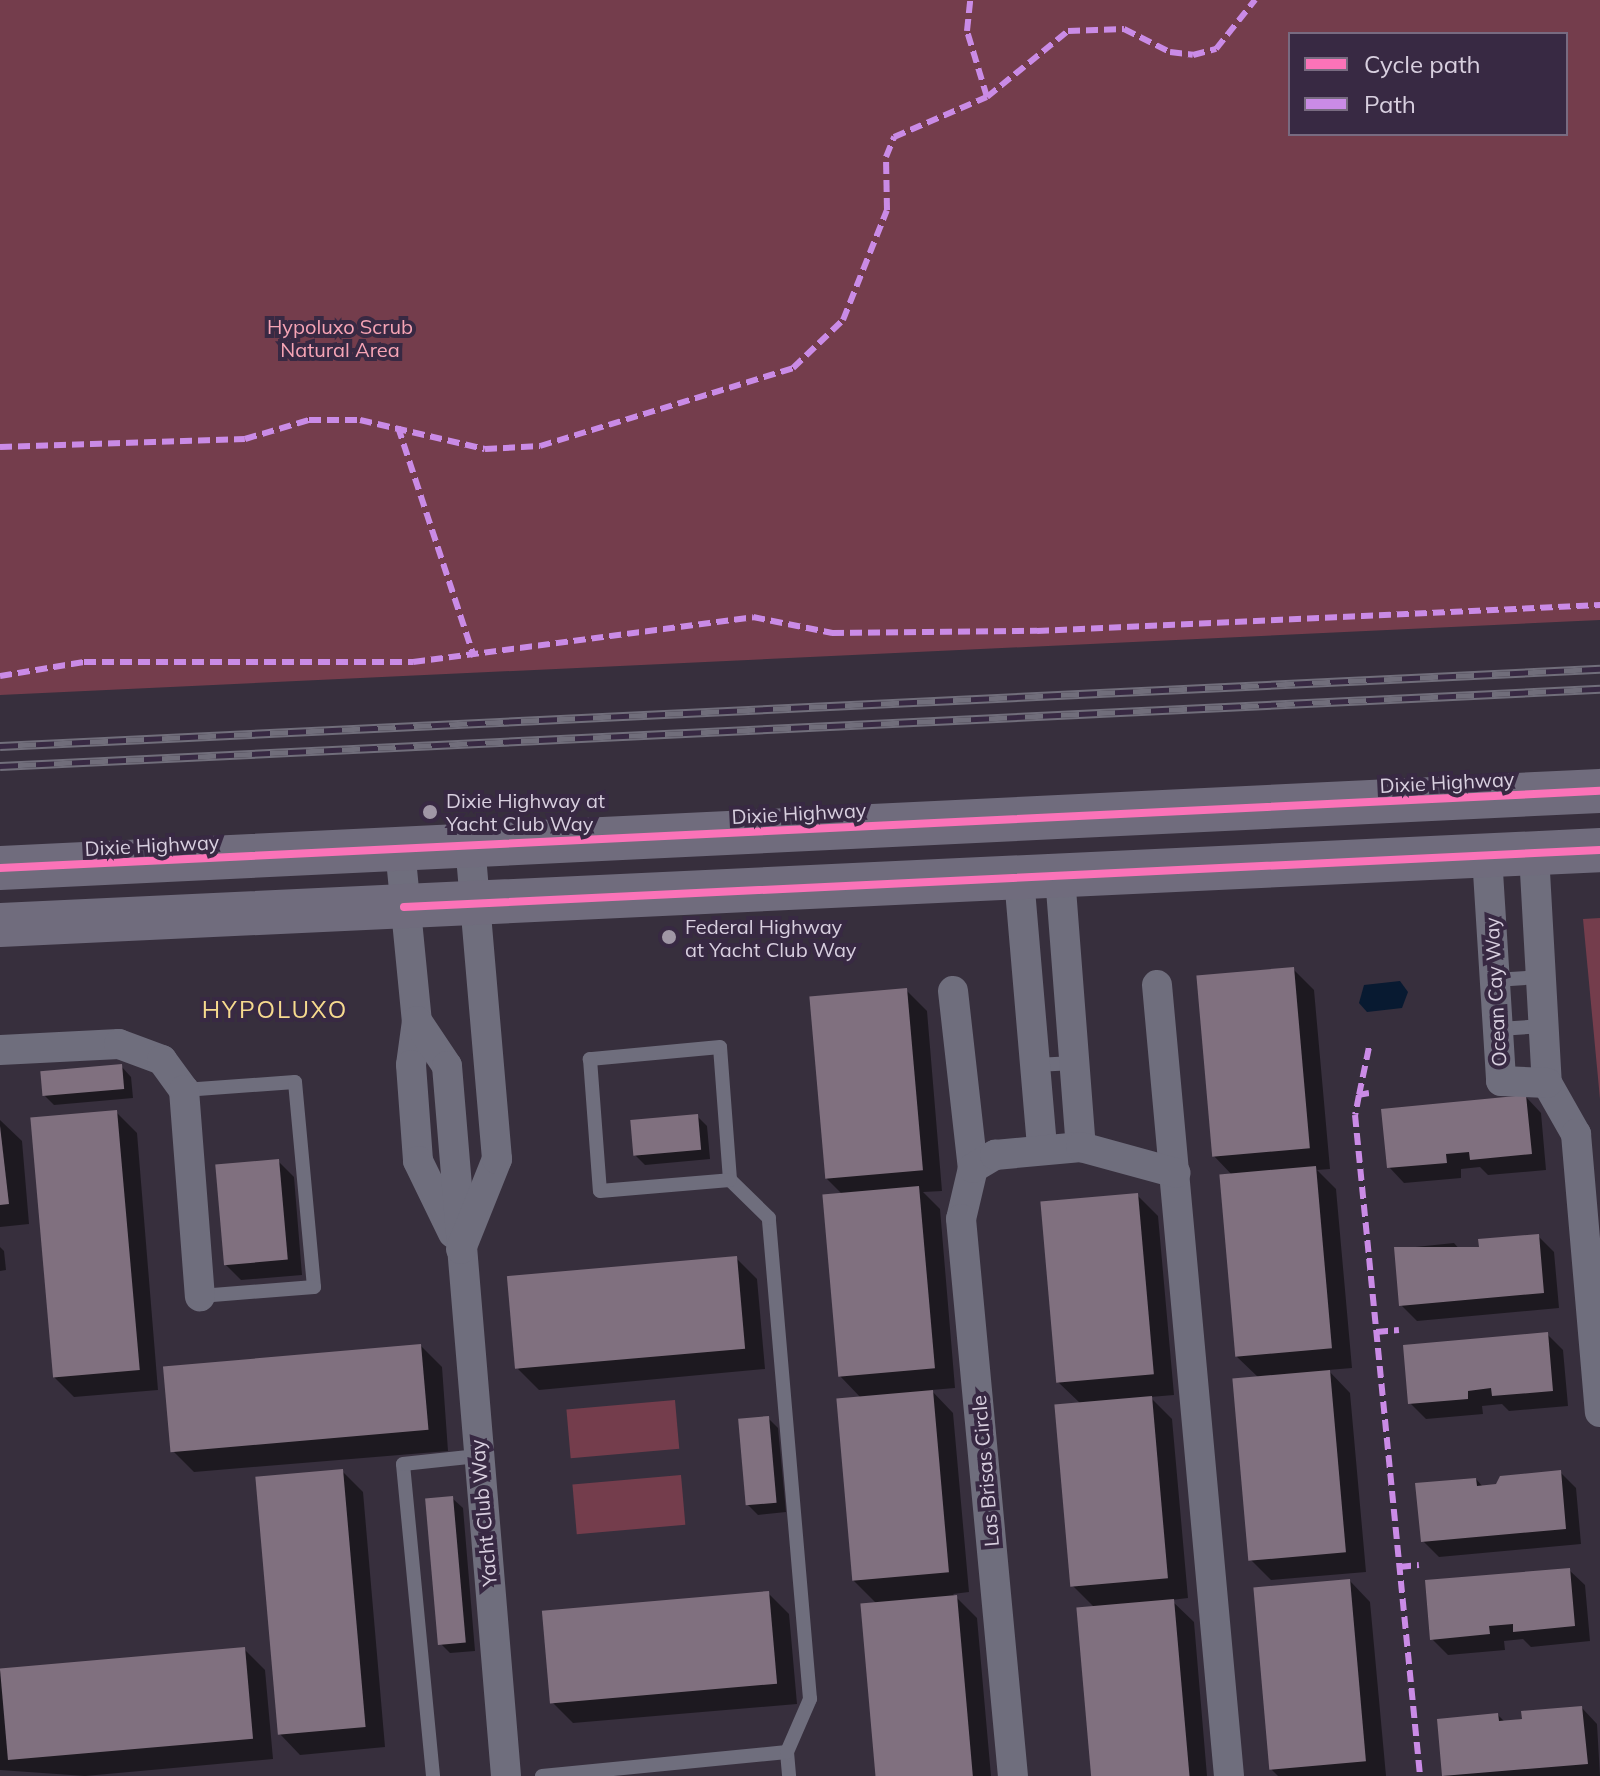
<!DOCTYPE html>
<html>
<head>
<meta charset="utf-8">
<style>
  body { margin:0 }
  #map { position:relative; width:1600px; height:1776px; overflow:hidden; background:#372f3d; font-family:Mulish,sans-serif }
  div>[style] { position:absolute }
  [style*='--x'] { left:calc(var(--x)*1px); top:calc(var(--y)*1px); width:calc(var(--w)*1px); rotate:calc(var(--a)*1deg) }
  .green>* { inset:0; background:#743d4c; transform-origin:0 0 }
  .water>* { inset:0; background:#081a31 }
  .shadow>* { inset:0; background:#0007 }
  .building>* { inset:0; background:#80707f; transform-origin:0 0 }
  .service>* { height:14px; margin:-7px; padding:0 7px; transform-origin:7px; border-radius:7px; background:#6f6e7d }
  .minor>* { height:30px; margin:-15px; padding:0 15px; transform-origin:15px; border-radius:15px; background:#6f6e7d }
  .primary>* { height:44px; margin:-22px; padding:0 22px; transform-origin:22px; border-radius:22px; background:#706c7d }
  .rail>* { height:9px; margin-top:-4.5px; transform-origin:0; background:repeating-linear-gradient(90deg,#382943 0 18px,#716e7b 0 36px); box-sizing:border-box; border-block:2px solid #716e7b }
  .quiet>* { height:6px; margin-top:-3px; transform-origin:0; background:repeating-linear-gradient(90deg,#ca8be6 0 12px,transparent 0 18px) }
  .cycleway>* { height:8px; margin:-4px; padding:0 4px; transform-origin:4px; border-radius:4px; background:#fb73b8 }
  .dots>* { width:22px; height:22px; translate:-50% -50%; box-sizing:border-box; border:4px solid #382943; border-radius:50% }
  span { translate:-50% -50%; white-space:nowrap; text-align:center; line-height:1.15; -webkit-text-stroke:8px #382943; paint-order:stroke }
  .park-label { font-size:20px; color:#f6a4b5 }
  .street-label { font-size:20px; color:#d8cfdf }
  .poi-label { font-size:20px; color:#d8cfdf }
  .left { translate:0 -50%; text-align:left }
  .quarter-label { font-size:24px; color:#f6da8e; letter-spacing:2px }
  .legend { position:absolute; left:1288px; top:32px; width:280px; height:104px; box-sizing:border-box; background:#382943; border:2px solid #786b81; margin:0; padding:10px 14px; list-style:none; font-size:24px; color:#d8cfdf }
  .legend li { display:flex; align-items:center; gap:16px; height:40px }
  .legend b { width:40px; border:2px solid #786b81 }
</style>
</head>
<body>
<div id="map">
  <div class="green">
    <i style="clip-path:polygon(evenodd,0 0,1600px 0,1600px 620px,0 695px,0 0,1290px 34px,1566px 34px,1566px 134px,1290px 134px,1290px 34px)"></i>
    <i style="clip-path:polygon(1600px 918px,1600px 1099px,1583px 919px)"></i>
    <i style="left:675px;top:1400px;width:49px;height:109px;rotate:85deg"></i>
    <i style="left:681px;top:1475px;width:50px;height:109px;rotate:85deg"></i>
  </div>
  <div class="water">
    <i style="clip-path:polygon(1400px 981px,1408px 992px,1402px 1008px,1367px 1012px,1359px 1003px,1364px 985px)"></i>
  </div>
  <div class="shadow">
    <i style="clip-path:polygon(1293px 969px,1314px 990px,1330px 1169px,1317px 1170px,1336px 1189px,1352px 1368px,1328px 1370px,1350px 1393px,1366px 1572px,1271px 1580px,1250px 1559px,1259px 1378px,1236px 1356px,1233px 1176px,1214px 1156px)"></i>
    <i style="clip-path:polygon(906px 990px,927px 1011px,942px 1191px,923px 1192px,940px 1209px,955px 1388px,931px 1390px,953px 1413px,969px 1592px,953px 1594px,977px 1618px,991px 1776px,877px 1776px,877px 1604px,853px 1580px,862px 1399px,840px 1376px,843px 1195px,826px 1178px)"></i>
    <i style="clip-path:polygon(121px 1066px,131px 1077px,133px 1098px,54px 1105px,44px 1095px)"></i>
    <i style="clip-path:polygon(1526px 1097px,1541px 1113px,1546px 1170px,1488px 1175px,1480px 1167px,1461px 1169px,1461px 1178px,1404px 1183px,1389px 1167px)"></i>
    <i style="clip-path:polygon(116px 1112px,137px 1133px,158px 1390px,74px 1397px,53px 1376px)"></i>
    <i style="clip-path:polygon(697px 1116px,707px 1126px,710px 1159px,645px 1165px,635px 1155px)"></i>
    <i style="clip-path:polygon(0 1120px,22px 1141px,29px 1224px,0 1227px)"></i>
    <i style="clip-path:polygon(278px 1161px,294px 1177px,302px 1275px,241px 1280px,226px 1265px)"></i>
    <i style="clip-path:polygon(1137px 1195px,1158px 1216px,1174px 1395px,1150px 1397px,1172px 1419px,1188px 1598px,1171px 1600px,1194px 1622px,1207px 1776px,1093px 1776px,1095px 1608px,1072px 1585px,1081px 1404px,1058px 1382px)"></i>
    <i style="clip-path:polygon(1538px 1236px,1554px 1252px,1559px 1308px,1417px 1321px,1401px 1305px,1396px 1249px,1454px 1243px,1461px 1251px)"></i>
    <i style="clip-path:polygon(0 1247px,4px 1251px,6px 1270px,0 1271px)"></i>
    <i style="clip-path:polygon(736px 1258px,757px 1279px,765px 1369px,539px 1390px,518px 1369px)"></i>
    <i style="clip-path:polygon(1547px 1334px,1563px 1350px,1568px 1406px,1509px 1411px,1502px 1404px,1482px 1406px,1483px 1414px,1426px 1419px,1410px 1403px)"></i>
    <i style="clip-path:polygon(421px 1346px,442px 1367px,448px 1451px,194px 1472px,173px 1451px)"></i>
    <i style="clip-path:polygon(768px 1418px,778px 1428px,786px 1512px,758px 1515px,748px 1505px)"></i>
    <i style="clip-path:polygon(342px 1471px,363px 1492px,385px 1747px,300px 1755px,280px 1734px)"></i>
    <i style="clip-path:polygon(1560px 1472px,1576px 1488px,1581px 1544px,1439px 1557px,1423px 1541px,1476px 1479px,1483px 1487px)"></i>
    <i style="clip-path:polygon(452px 1498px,463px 1508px,475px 1651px,450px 1653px,440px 1643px)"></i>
    <i style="clip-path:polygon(1569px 1570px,1585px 1585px,1590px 1641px,1531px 1647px,1523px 1639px,1504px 1641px,1505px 1650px,1448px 1655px,1432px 1639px)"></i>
    <i style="clip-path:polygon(1350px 1581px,1370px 1602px,1386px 1776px,1278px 1776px,1270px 1768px)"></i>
    <i style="clip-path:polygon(768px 1593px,789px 1614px,797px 1704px,573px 1723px,552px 1702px)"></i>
    <i style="clip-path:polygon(244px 1649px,265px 1670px,273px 1759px,85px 1776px,0 1770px,0 1671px)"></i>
    <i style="clip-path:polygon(1582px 1708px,1597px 1724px,1600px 1776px,1444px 1776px,1440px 1721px,1498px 1715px,1505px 1722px)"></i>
  </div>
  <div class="building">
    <i style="left:1294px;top:967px;width:182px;height:98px;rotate:85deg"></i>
    <i style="left:907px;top:988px;width:183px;height:98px;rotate:85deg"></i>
    <i style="left:122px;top:1064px;width:25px;height:82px;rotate:85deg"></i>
    <i style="clip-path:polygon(1526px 1095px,1532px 1154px,1470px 1160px,1469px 1152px,1446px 1154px,1447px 1163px,1387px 1168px,1381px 1109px)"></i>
    <i style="left:117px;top:1110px;width:261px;height:87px;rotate:85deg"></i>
    <i style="left:698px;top:1114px;width:36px;height:68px;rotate:85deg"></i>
    <i style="clip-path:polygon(0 1126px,9px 1204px,0 1205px)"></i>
    <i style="left:279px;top:1159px;width:101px;height:64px;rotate:85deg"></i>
    <i style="left:1316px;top:1166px;width:183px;height:97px;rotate:85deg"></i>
    <i style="left:919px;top:1186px;width:183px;height:97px;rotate:85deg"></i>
    <i style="left:1138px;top:1193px;width:182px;height:98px;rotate:85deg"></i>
    <i style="clip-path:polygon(1539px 1234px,1544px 1293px,1399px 1306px,1394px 1247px,1479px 1247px,1478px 1239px)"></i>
    <i style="left:737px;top:1256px;width:93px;height:231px;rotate:85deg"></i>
    <i style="clip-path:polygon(1548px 1332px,1553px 1391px,1492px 1396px,1491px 1388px,1468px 1391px,1468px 1399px,1408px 1404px,1403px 1345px)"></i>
    <i style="left:421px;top:1344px;width:86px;height:259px;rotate:85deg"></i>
    <i style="left:1330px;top:1370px;width:183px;height:98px;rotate:85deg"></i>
    <i style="left:933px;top:1390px;width:183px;height:97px;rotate:85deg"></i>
    <i style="left:1152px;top:1396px;width:183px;height:98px;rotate:85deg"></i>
    <i style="left:769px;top:1416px;width:87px;height:31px;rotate:85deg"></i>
    <i style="left:343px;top:1469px;width:259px;height:88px;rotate:85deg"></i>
    <i style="clip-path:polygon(1561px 1470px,1566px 1529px,1421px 1542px,1415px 1483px,1476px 1478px,1477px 1486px,1496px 1484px,1500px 1476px)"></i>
    <i style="left:453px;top:1496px;width:147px;height:28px;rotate:85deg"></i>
    <i style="clip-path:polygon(1570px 1568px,1575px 1626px,1513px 1632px,1513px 1624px,1489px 1626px,1490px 1634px,1430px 1640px,1425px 1580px)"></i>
    <i style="left:1350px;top:1579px;width:183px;height:97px;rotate:85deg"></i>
    <i style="left:769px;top:1591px;width:93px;height:228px;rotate:85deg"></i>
    <i style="left:957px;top:1595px;width:182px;height:97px;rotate:85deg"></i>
    <i style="left:1174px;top:1599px;width:178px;height:98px;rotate:85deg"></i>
    <i style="left:245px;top:1647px;width:92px;height:246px;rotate:85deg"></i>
    <i style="clip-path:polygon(1582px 1706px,1588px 1764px,1442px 1776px,1437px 1719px,1498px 1713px,1499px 1721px,1522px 1719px,1521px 1711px)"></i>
  </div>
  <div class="service">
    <i style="--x:1495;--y:980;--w:45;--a:-3.8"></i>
    <i style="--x:1499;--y:1029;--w:44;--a:-3.9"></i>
    <i style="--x:1035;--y:1065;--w:40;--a:-2.9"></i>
    <i style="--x:184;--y:1090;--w:111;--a:-4.1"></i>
    <i style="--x:295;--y:1082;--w:206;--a:84.7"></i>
    <i style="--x:314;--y:1287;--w:114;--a:175.5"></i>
    <i style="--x:787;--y:1752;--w:24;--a:85"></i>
    <i style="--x:433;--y:1776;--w:313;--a:-95.5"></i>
    <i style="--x:403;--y:1464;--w:75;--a:-6.1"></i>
    <i style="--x:542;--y:1776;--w:246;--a:-5.6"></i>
    <i style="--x:787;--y:1752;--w:58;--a:-66.5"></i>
    <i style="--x:810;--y:1699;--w:483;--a:-94.9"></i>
    <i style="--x:769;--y:1218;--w:54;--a:-135.7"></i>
    <i style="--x:730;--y:1180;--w:133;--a:-94.3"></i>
    <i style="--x:720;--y:1047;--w:131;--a:174.7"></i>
    <i style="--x:590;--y:1059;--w:132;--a:85.7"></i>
    <i style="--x:600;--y:1191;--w:130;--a:-4.8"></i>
  </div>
  <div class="minor">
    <i style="--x:400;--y:849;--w:173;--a:84.4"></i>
    <i style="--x:417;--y:1021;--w:44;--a:97.8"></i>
    <i style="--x:411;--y:1065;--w:96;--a:85.8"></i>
    <i style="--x:418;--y:1161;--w:80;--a:64.1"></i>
    <i style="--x:1534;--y:854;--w:229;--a:86.8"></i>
    <i style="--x:1547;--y:1083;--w:59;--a:60.4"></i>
    <i style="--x:1576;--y:1134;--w:279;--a:85.1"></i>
    <i style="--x:1487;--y:856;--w:225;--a:86.4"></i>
    <i style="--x:1501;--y:1081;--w:46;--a:2.5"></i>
    <i style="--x:1060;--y:876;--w:272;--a:85.6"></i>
    <i style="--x:1019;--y:878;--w:272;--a:85.1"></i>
    <i style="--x:1157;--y:985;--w:794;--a:84.8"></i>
    <i style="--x:953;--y:991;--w:178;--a:83.6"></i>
    <i style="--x:973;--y:1168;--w:52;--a:103.2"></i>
    <i style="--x:961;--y:1219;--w:559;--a:84.67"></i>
    <i style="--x:417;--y:1021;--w:54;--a:56.3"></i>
    <i style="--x:447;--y:1066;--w:712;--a:85.25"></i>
    <i style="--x:0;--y:1050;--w:119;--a:-2.9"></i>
    <i style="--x:119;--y:1044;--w:46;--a:20.4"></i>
    <i style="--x:162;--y:1060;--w:37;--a:54"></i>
    <i style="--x:184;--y:1090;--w:207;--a:85.6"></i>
    <i style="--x:973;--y:1168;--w:26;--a:-31"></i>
    <i style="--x:995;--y:1155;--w:86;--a:-5.3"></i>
    <i style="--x:1081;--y:1147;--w:98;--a:15.3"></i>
    <i style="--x:461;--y:1249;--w:97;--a:-68.2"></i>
    <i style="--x:497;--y:1159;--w:315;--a:-94.9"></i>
  </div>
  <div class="primary">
    <i style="--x:0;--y:868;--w:1602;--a:-2.76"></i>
    <i style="--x:0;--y:925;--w:1602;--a:-2.68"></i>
  </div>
  <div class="rail">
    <i style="--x:0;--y:746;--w:1602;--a:-2.76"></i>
    <i style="--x:0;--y:766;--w:1602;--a:-2.76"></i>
  </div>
  <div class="quiet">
    <i style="--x:987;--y:97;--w:104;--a:-39.2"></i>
    <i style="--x:1068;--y:31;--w:56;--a:-2"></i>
    <i style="--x:1124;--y:29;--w:51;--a:26.6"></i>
    <i style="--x:1170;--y:52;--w:23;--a:7"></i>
    <i style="--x:1193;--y:55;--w:24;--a:-15"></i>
    <i style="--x:1216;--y:49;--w:63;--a:-51.5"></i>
    <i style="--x:398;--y:427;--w:242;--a:71.7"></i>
    <i style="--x:0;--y:447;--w:245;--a:-1.9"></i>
    <i style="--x:245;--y:439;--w:67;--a:-16.5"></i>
    <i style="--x:309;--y:420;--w:51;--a:0"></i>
    <i style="--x:360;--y:420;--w:128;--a:13.1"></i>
    <i style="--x:485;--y:449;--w:55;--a:-3.1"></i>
    <i style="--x:540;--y:446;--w:265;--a:-17.1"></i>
    <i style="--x:793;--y:368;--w:69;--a:-43.8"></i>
    <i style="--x:843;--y:320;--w:118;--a:-68.2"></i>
    <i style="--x:887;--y:210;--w:53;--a:-91.1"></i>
    <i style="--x:886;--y:157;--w:22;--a:-68"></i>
    <i style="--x:894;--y:137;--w:101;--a:-23.3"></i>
    <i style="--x:987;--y:97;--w:69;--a:-106.9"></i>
    <i style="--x:967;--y:31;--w:31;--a:-84"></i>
    <i style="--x:0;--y:676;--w:85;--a:-9.5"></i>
    <i style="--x:84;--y:662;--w:329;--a:0"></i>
    <i style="--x:413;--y:662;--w:343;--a:-7.5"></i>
    <i style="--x:753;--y:617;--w:81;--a:11.4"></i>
    <i style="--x:832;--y:633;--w:205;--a:-0.6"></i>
    <i style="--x:1037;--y:631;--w:564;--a:-2.64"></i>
    <i style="--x:1369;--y:1093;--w:10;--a:169"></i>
    <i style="--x:1359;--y:1095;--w:20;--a:101"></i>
    <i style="--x:1355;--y:1115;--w:664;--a:84.38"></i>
    <i style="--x:1359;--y:1095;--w:49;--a:-78.2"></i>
    <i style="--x:1376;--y:1332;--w:23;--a:-5"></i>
    <i style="--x:1399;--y:1567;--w:20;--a:-6"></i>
  </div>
  <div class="cycleway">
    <i style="--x:0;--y:868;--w:1602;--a:-2.76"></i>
    <i style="--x:404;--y:907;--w:1197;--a:-2.73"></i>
  </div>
  <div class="dots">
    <i style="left:430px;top:812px;background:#a097a6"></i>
    <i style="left:669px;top:937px;background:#a097a6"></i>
  </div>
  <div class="park-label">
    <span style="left:340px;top:338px">Hypoluxo Scrub<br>Natural Area</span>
  </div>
  <div class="street-label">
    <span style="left:1447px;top:782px;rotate:-3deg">Dixie Highway</span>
    <span style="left:799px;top:813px;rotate:-3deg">Dixie Highway</span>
    <span style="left:152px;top:845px;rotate:-3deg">Dixie Highway</span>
    <span style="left:1495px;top:992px;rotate:-93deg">Ocean Cay Way</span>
    <span style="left:985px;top:1471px;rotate:-95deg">Las Brisas Circle</span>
    <span style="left:483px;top:1513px;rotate:-95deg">Yacht Club Way</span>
  </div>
  <div class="poi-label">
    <span class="left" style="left:446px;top:812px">Dixie Highway at<br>Yacht Club Way</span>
    <span class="left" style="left:685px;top:938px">Federal Highway<br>at Yacht Club Way</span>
  </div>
  <div class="quarter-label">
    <span style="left:275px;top:1010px">HYPOLUXO</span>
  </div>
  <ul class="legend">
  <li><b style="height:10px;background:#fb73b8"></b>Cycle path</li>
  <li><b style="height:10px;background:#ca8be6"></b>Path</li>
  </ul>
</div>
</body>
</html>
